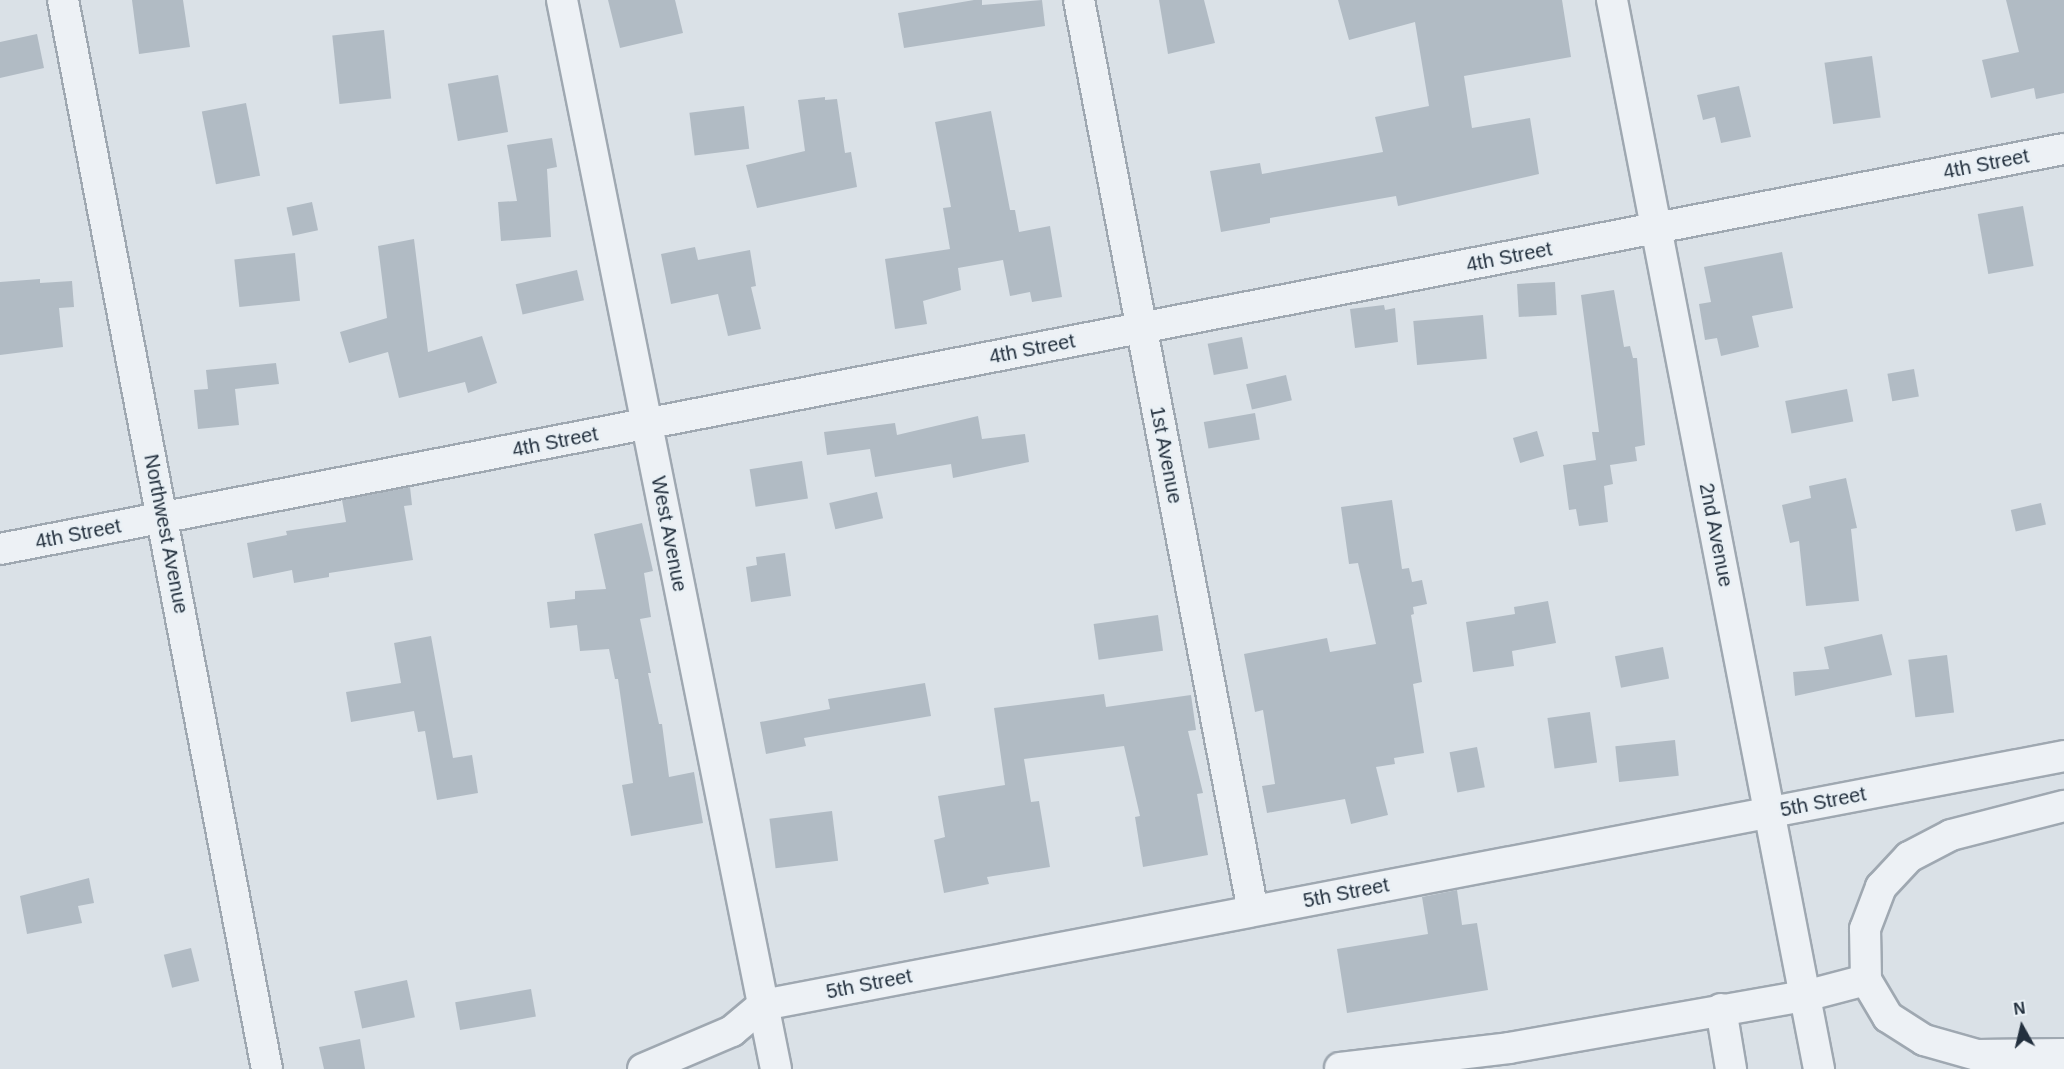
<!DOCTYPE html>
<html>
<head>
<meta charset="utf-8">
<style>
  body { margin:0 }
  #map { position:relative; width:2064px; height:1069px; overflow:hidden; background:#dae1e7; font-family:Helvetica,sans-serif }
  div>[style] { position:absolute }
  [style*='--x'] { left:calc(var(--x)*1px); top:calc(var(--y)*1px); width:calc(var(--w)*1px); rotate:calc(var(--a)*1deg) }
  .building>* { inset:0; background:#b1bbc4; transform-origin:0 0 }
  .roads { filter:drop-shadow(2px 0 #9fa8b1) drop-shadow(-2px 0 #9fa8b1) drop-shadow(0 2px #9fa8b1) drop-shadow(0 -2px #9fa8b1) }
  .minor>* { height:30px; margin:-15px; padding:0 15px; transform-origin:15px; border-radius:15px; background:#edf1f5 }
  span { translate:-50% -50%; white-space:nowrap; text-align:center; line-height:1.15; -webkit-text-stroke:4.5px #e9f0f5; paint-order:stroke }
  .street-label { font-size:20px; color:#23303e }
  .north { position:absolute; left:1992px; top:997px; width:60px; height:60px; -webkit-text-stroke:4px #e9f0f5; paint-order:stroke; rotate:352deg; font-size:16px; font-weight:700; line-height:24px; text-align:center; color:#23303e }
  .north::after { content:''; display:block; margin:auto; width:21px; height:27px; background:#23303e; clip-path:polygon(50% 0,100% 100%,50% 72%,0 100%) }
</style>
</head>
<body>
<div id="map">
  <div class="building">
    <i style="clip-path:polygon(132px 0,183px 0,190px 47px,139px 54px)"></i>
    <i style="clip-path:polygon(608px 0,675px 0,683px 33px,620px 48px)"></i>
    <i style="clip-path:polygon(974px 0,982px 0,982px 5px,1042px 0,1045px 26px,904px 48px,898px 13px)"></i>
    <i style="clip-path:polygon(1159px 0,1204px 0,1215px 43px,1168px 54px)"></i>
    <i style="clip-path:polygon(1338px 0,1562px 0,1571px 57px,1464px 76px,1472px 128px,1530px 118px,1539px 174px,1398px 206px,1396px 196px,1270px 218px,1270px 223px,1221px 232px,1210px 171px,1260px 163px,1262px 174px,1383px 152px,1375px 117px,1429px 106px,1415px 22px,1349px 40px)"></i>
    <i style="clip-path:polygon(2006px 0,2064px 0,2064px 93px,2036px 99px,2034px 88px,1991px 98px,1982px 60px,2019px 52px)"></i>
    <i style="left:384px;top:30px;width:69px;height:52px;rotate:84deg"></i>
    <i style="clip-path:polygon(37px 34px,44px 68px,0 78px,0 42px)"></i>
    <i style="left:1872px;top:56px;width:62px;height:48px;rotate:82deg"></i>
    <i style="left:498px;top:75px;width:58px;height:51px;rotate:80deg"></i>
    <i style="clip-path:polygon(1739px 86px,1751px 137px,1721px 143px,1715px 117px,1703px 120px,1697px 95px)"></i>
    <i style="clip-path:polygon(825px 97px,825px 100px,837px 99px,845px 153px,851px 152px,857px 187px,757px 208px,746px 165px,805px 151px,798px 100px)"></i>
    <i style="left:246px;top:103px;width:74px;height:45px;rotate:79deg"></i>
    <i style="left:744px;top:106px;width:43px;height:55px;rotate:83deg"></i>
    <i style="clip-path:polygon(991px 111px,1010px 210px,1015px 210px,1019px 232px,1050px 226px,1062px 297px,1032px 302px,1030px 292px,1010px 296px,1003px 260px,958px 268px,961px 290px,923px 301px,927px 324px,895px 329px,885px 259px,950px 249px,943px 208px,951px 207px,935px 122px)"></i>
    <i style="clip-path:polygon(552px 138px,557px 167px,547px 169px,551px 237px,501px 241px,498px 202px,517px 201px,507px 145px)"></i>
    <i style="left:312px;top:202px;width:29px;height:26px;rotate:78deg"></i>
    <i style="left:2023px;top:206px;width:61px;height:46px;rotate:80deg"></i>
    <i style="clip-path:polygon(414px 239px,428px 352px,482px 336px,497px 383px,468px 393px,465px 382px,399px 398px,388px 352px,349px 363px,340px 332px,387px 318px,378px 246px)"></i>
    <i style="clip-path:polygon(695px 247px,698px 260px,750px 250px,756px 286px,751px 287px,761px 329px,728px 336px,718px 294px,671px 304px,661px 254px)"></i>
    <i style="clip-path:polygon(1782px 252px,1793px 308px,1752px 316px,1759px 347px,1721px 356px,1717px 338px,1705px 340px,1699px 304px,1711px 302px,1704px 267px)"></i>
    <i style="left:295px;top:253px;width:48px;height:61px;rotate:84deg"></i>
    <i style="left:577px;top:270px;width:31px;height:63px;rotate:77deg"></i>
    <i style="clip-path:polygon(40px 279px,40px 283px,72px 281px,74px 307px,59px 308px,63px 347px,0 355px,0 282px)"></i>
    <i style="left:1555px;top:282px;width:33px;height:38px;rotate:87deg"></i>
    <i style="clip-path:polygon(1614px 290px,1624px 347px,1630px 346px,1633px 358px,1637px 358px,1645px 445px,1635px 447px,1637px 461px,1610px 465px,1613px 484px,1604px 486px,1608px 522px,1579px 526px,1576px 509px,1569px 510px,1563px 465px,1596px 460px,1592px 432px,1599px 432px,1581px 295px)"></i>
    <i style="clip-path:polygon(1384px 305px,1385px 310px,1395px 308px,1398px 342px,1355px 348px,1350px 309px)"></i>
    <i style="left:1483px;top:315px;width:44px;height:70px;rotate:85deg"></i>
    <i style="left:1242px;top:337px;width:32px;height:35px;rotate:79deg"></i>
    <i style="clip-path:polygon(276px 363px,279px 384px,235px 389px,239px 425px,198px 429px,194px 390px,208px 389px,206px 370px)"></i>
    <i style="left:1914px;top:369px;width:28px;height:27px;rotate:80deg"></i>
    <i style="left:1286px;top:375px;width:26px;height:41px;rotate:77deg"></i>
    <i style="left:1847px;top:389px;width:33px;height:63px;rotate:79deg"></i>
    <i style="left:1255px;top:413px;width:27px;height:52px;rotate:80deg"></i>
    <i style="clip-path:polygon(978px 416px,982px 439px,1025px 434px,1029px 462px,953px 478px,951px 464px,875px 477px,870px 449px,827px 455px,824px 432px,895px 423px,897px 435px)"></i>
    <i style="left:1537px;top:431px;width:26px;height:25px;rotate:74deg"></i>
    <i style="left:802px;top:461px;width:38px;height:53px;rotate:81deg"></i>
    <i style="clip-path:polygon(1846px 478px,1857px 528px,1851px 529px,1859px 601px,1806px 606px,1799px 541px,1790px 543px,1782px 505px,1811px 498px,1809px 486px)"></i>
    <i style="clip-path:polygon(410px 487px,412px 505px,404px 506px,413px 560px,329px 573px,329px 577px,294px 583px,292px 570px,253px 578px,247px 543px,287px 535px,286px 531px,346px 522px,342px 500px)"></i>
    <i style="left:877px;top:492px;width:27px;height:49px;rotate:77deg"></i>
    <i style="clip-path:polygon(1392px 500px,1402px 569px,1409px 568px,1412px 582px,1422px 580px,1427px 604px,1413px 607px,1414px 614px,1411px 615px,1422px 682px,1413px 684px,1424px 753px,1394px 758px,1395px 764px,1376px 767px,1388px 815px,1351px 824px,1345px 799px,1267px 813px,1262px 786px,1275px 784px,1263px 710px,1255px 712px,1244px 654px,1327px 638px,1330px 652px,1376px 644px,1358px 563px,1349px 564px,1341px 507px)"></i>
    <i style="left:2041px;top:503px;width:22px;height:31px;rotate:77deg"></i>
    <i style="clip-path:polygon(642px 523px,653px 571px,644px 573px,651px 617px,640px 619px,651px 673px,648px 673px,659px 724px,662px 724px,669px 777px,694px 772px,703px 823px,631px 836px,622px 785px,633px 783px,618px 679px,615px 679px,609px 649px,580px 651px,577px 625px,550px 628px,547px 602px,575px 599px,575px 591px,606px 589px,594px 534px)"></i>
    <i style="clip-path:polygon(785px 553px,791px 596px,751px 602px,746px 567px,757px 565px,756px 557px)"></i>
    <i style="clip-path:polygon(1548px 601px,1556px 643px,1512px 651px,1514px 666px,1473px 672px,1466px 622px,1515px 614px,1514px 607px)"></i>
    <i style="left:1158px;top:615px;width:36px;height:65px;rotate:82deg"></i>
    <i style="clip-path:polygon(1882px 634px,1892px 675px,1795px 696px,1793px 672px,1829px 669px,1824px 647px)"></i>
    <i style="clip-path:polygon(431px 636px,453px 758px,472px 755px,478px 793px,437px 800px,425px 731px,418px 732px,414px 711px,351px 722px,346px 692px,401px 683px,394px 643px)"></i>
    <i style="left:1663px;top:647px;width:32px;height:49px;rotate:79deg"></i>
    <i style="left:1947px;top:655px;width:58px;height:39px;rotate:83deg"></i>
    <i style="clip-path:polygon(925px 683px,931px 716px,804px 738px,806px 746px,766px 754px,760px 722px,830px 709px,828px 699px)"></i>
    <i style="clip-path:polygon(1104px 694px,1106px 707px,1191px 695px,1196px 730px,1188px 731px,1203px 793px,1197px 794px,1208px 855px,1143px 867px,1135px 817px,1140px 816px,1124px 746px,1024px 759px,1031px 802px,1039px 801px,1050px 867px,987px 877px,989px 884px,944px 893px,934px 840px,945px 837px,938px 796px,1005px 785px,994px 708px)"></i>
    <i style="left:1590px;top:712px;width:51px;height:43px;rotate:82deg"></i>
    <i style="left:1675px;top:740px;width:36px;height:60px;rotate:84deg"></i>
    <i style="left:1477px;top:747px;width:41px;height:28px;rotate:79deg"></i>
    <i style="left:832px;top:811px;width:50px;height:63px;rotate:83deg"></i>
    <i style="clip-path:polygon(89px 878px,94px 903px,78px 906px,82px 923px,27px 934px,20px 896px)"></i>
    <i style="clip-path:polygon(1457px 890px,1462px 925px,1477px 923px,1488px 990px,1347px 1013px,1337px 949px,1428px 934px,1422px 897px)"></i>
    <i style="left:191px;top:948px;width:34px;height:28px;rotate:76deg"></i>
    <i style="left:407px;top:980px;width:38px;height:54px;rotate:78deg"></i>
    <i style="left:531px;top:989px;width:28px;height:77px;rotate:80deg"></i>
    <i style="clip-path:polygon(360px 1039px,365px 1069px,324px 1069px,319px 1047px)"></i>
  </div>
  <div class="roads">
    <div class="minor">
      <i style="--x:63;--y:0;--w:1088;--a:79.2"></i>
      <i style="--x:562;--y:0;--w:1090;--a:78.68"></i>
      <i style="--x:1079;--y:0;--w:927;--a:79.19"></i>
      <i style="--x:1612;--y:0;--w:1089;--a:79.04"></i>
      <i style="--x:0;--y:549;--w:2102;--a:-10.97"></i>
      <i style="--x:1866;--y:980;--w:43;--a:59.3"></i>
      <i style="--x:1888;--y:1017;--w:43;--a:32.6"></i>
      <i style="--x:1924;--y:1040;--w:55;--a:15.8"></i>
      <i style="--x:1977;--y:1055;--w:87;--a:-0.7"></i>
      <i style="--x:1721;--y:1009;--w:61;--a:80.5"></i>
      <i style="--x:1340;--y:1068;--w:170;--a:-6.7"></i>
      <i style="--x:1509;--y:1048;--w:301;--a:-10"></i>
      <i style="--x:1805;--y:996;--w:63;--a:-14.7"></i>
      <i style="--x:1866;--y:980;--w:51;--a:-91.1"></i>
      <i style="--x:1865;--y:929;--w:45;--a:-69.1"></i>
      <i style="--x:1881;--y:887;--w:41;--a:-47"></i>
      <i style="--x:1909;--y:857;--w:47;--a:-27.6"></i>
      <i style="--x:1951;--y:835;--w:117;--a:-14.4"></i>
      <i style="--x:643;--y:1069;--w:97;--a:-23.1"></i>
      <i style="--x:732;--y:1031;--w:40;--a:-40"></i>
      <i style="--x:763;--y:1005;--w:1325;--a:-10.83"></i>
    </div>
  </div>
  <div class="street-label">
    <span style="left:1986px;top:164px;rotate:-11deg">4th Street</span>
    <span style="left:1509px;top:257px;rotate:-11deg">4th Street</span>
    <span style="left:1032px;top:349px;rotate:-11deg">4th Street</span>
    <span style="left:555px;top:442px;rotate:-11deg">4th Street</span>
    <span style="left:1166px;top:455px;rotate:79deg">1st Avenue</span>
    <span style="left:78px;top:534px;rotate:-11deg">4th Street</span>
    <span style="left:166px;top:534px;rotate:79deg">Northwest Avenue</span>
    <span style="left:669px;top:534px;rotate:79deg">West Avenue</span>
    <span style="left:1716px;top:535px;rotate:79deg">2nd Avenue</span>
    <span style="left:1823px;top:802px;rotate:-11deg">5th Street</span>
    <span style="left:1346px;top:893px;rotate:-11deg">5th Street</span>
    <span style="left:869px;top:984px;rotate:-11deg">5th Street</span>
  </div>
  <div class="north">N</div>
</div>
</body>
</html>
